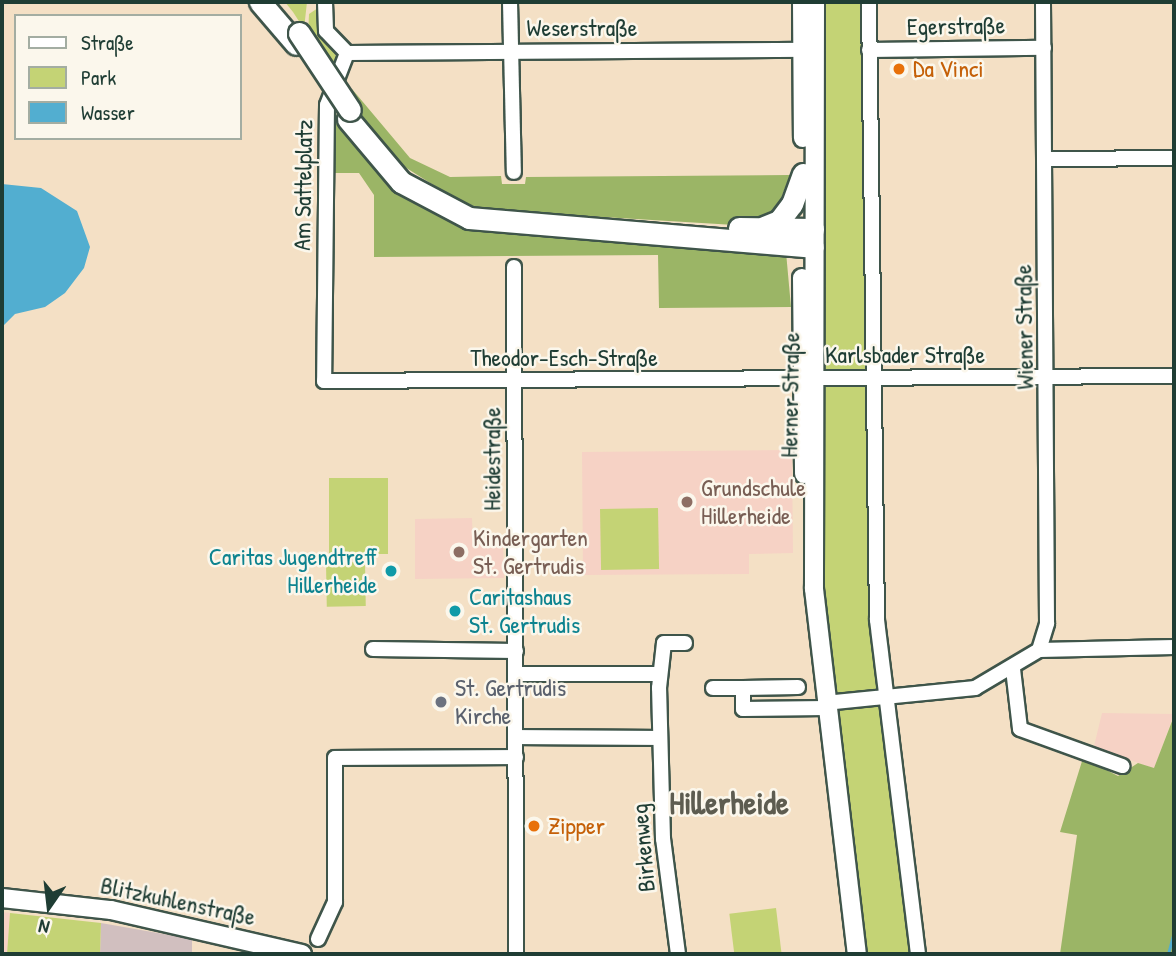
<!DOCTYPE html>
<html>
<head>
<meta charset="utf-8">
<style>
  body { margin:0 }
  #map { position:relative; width:1176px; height:956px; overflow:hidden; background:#f4e0c5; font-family:"Patrick Hand",sans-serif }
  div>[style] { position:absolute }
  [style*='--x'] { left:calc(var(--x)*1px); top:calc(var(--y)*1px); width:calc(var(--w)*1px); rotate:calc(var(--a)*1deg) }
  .built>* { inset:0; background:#f6d2c5 }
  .industrial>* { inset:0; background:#d1bfbf }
  .green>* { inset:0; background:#c4d375; transform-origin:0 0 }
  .forest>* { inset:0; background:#9bb566 }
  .water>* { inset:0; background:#52aed0 }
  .stream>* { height:2.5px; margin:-1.25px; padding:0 1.25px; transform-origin:1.25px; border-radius:1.25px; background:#52aed0 }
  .roads { filter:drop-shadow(2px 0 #3f554a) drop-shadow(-2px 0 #3f554a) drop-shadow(0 2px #3f554a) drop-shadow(0 -2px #3f554a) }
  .minor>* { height:14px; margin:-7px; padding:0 7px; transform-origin:7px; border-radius:7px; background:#fff }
  .major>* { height:18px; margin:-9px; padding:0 9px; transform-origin:9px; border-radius:9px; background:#fff }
  .highway>* { height:21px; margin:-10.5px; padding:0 10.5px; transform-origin:10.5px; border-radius:10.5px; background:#fff }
  .bridges { filter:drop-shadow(2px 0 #3f554a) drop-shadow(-2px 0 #3f554a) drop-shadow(0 2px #3f554a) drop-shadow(0 -2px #3f554a) }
  .highway-bridge>* { height:21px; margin:-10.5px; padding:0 10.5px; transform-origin:10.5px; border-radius:10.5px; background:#fff }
  .dots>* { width:19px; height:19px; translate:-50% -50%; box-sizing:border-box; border:4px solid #fbf7ec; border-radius:50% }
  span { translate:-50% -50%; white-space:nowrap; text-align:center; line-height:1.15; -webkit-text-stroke:5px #fbf7ec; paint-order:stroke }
  .street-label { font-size:24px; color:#1f3d34 }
  .food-label { font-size:24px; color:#c56008 }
  .left { translate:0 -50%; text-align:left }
  .education-label { font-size:24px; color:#785e54 }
  .culture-label { font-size:24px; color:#0d838f }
  .right { translate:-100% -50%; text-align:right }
  .worship-label { font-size:24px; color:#5b616d }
  .district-label { font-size:32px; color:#5d5c50; font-weight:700 }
  .frame { position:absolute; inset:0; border:4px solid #1f3d34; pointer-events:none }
  .legend { position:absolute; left:14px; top:14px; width:228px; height:126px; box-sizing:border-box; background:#fbf7ec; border:2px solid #a3ada2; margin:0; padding:9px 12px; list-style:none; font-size:21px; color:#1f3d34 }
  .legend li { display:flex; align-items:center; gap:14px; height:35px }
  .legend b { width:35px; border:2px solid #a3ada2 }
  .north { position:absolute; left:14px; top:872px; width:70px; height:70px; -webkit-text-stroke:5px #fbf7ec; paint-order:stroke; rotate:194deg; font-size:19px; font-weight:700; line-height:28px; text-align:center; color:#1f3d34 }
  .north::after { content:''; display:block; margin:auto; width:24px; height:32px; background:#1f3d34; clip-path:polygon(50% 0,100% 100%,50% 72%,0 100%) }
</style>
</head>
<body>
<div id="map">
  <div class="built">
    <i style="clip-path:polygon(792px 450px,793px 553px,749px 554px,749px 574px,583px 575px,582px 452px)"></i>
    <i style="clip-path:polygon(472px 518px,473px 541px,503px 541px,504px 578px,415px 579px,415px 519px)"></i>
    <i style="clip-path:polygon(1102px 713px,1174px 714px,1154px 769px,1094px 746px)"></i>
    <i style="clip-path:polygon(2px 912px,10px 913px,7px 954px,2px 954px)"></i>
  </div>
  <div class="industrial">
    <i style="clip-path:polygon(101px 923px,192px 939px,192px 954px,100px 954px)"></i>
  </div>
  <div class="green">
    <i style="clip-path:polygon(285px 2px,307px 2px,304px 29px,293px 12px)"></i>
    <i style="clip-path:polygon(821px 2px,864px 2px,869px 579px,913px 954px,862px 954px,832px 727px,816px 502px,825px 438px)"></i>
    <i style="clip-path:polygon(318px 8px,337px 59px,336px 76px,308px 36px,309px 14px)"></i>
    <i style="left:329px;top:478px;width:59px;height:76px"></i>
    <i style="left:658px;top:508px;width:61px;height:58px;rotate:89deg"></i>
    <i style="left:365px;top:562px;width:44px;height:39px;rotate:89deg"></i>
    <i style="left:776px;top:908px;width:46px;height:47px;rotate:83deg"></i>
    <i style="clip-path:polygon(10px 913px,101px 923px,100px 954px,7px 954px)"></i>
  </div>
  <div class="forest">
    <i style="clip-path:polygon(352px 89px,410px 158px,450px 177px,501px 176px,502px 184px,525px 184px,526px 177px,790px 175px,776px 211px,751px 226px,489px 210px,462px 203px,400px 164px,366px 124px,345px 91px)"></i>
    <i style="clip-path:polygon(334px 112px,424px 205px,786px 252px,791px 307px,659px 308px,658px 255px,374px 257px,374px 195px,359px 173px,331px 173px)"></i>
    <i style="clip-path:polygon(1174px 716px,1174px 954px,1060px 954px,1077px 835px,1060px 832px,1083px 758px,1118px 776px,1138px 763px,1154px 768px)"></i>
  </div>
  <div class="water">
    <i style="clip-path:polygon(2px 184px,41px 188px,77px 211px,90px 247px,84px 268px,65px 293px,45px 307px,15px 314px,2px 327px)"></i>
  </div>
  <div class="stream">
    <i style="--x:1168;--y:954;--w:24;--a:-75"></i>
  </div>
  <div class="roads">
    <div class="minor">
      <i style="--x:325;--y:2;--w:29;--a:88"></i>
      <i style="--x:326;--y:31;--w:30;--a:46"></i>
      <i style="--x:510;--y:2;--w:170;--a:88.7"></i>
      <i style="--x:869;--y:2;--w:618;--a:89.26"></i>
      <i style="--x:877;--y:620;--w:337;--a:83"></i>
      <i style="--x:869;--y:50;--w:175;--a:-0.7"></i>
      <i style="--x:347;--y:53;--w:56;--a:111"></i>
      <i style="--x:327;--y:105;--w:276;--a:90.6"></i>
      <i style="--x:324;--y:381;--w:850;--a:-0.34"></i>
      <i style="--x:347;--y:53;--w:465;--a:-0.4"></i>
      <i style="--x:1045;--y:159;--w:129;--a:-0.4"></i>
      <i style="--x:514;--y:267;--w:687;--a:89.83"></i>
      <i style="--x:373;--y:649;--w:143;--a:0.8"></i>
      <i style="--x:1039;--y:650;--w:28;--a:-73"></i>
      <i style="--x:1047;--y:623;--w:621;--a:-90.37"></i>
      <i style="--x:1013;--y:669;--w:60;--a:83.3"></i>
      <i style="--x:1020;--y:729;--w:109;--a:19.9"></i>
      <i style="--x:516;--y:674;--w:144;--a:0"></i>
      <i style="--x:713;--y:688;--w:30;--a:0"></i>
      <i style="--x:743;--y:688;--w:21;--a:90"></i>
      <i style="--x:743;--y:709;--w:83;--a:-0.7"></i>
      <i style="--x:743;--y:688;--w:55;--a:-1"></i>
      <i style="--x:825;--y:703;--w:151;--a:-5.7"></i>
      <i style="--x:975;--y:688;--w:74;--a:-30.7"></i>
      <i style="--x:1039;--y:650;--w:135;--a:-1.3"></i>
      <i style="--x:517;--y:737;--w:141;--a:0.4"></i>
      <i style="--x:318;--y:939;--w:41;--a:-65.3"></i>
      <i style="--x:335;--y:902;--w:144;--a:-90"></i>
      <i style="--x:335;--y:758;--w:181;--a:-0.3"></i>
      <i style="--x:678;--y:954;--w:116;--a:-97.4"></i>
      <i style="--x:663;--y:839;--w:151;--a:-91.5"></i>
      <i style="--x:659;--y:688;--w:45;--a:-83.7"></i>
      <i style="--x:664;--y:643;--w:21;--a:0"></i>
    </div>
    <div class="major">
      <i style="--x:802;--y:2;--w:136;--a:89.6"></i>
      <i style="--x:815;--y:2;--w:587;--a:90.1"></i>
      <i style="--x:814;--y:589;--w:368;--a:83.3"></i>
      <i style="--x:802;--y:278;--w:196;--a:89.4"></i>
      <i style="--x:2;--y:898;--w:110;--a:6.3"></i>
      <i style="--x:111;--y:910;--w:196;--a:13"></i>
    </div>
    <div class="highway">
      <i style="--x:260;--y:2;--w:55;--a:49.4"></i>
      <i style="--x:348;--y:119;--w:82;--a:49.9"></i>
      <i style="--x:401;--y:182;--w:77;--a:27.9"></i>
      <i style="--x:469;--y:218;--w:345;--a:4.8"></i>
      <i style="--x:764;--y:227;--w:16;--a:-22"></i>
      <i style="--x:779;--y:221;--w:21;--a:-53"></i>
      <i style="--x:792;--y:204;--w:32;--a:-70"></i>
      <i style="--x:739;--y:228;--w:74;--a:0.8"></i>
    </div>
  </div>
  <div class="bridges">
    <div class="highway-bridge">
      <i style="--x:299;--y:33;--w:92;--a:56.5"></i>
    </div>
  </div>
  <div class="dots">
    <i style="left:899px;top:69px;background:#e8710a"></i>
    <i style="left:687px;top:502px;background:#8d6e63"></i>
    <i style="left:459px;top:552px;background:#8d6e63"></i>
    <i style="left:391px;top:571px;background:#0f9aa8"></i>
    <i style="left:455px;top:611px;background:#0f9aa8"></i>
    <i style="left:441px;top:702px;background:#6b7280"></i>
    <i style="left:534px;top:826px;background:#e8710a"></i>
  </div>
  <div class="street-label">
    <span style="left:956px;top:26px;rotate:-1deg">Egerstraße</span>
    <span style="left:582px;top:28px">Weserstraße</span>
    <span style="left:303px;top:185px;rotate:-89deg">Am Sattelplatz</span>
    <span style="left:1024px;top:327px;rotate:-91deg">Wiener Straße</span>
    <span style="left:905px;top:355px">Karlsbader Straße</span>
    <span style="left:564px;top:358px">Theodor-Esch-Straße</span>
    <span style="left:790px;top:395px;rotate:-89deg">Herner Straße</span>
    <span style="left:492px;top:459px;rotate:-90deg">Heidestraße</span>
    <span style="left:643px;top:848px;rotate:-95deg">Birkenweg</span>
    <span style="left:178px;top:901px;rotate:12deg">Blitzkuhlenstraße</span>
  </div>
  <div class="food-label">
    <span class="left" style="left:913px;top:69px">Da Vinci</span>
    <span class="left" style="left:548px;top:826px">Zipper</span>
  </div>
  <div class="education-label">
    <span class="left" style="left:701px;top:502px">Grundschule<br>Hillerheide</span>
    <span class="left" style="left:473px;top:552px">Kindergarten<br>St. Gertrudis</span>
  </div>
  <div class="culture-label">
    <span class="right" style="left:377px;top:571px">Caritas Jugendtreff<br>Hillerheide</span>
    <span class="left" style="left:469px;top:611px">Caritashaus<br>St. Gertrudis</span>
  </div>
  <div class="worship-label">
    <span class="left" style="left:455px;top:702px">St. Gertrudis<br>Kirche</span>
  </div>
  <div class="district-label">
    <span style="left:729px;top:803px">Hillerheide</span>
  </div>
  <div class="frame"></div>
  <ul class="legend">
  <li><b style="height:9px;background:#fff"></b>Straße</li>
  <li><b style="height:19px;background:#c4d375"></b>Park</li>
  <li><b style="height:19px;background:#52aed0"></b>Wasser</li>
  </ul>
  <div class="north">N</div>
</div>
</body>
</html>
